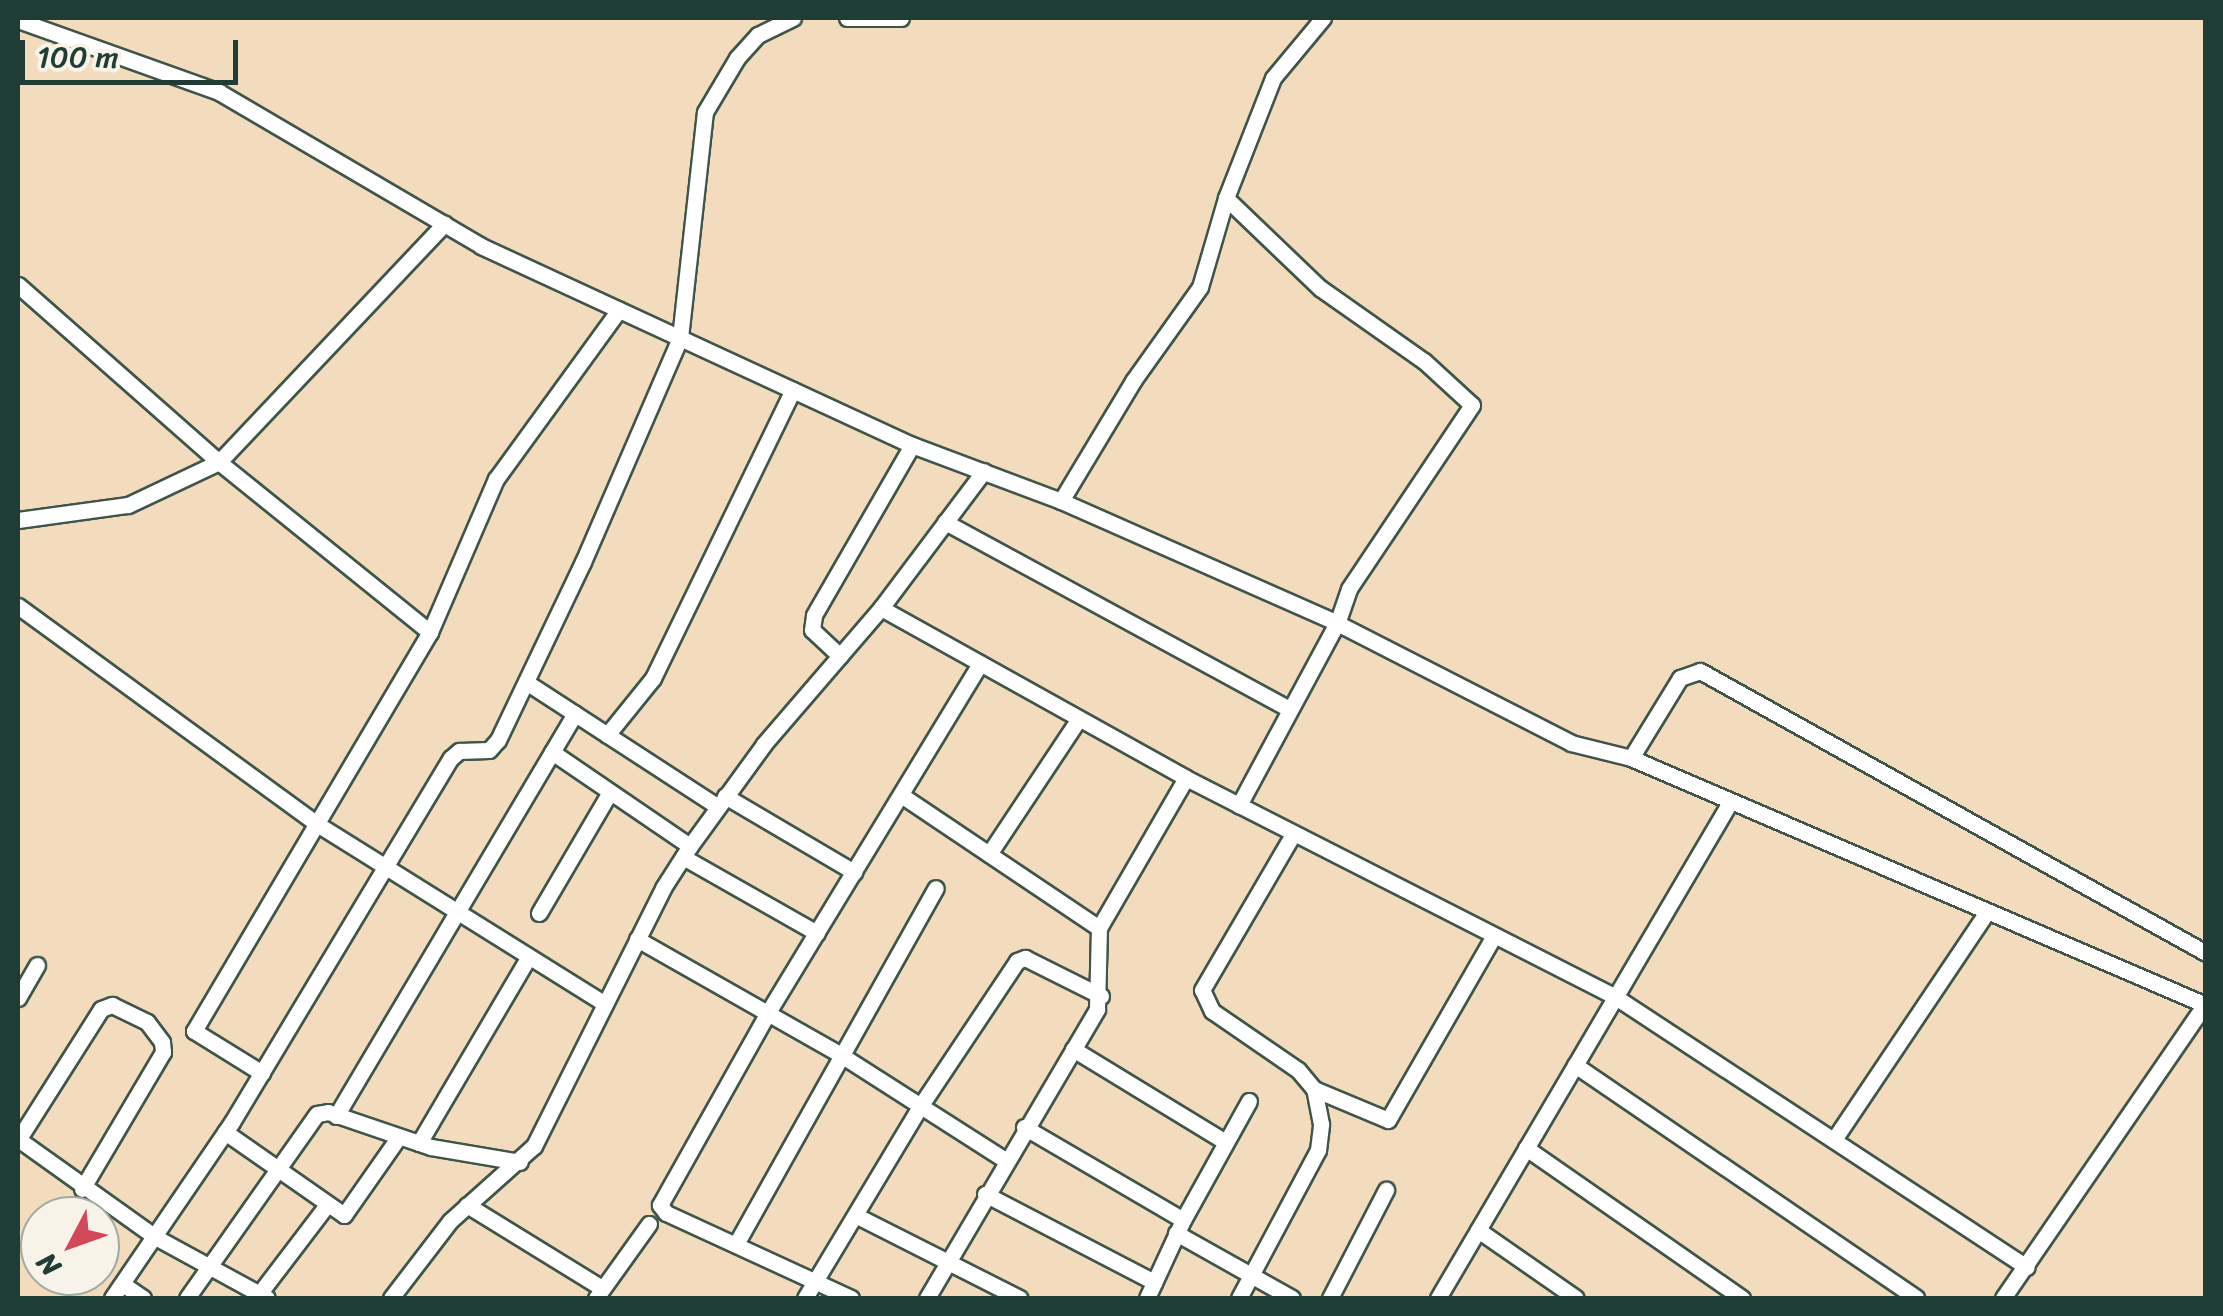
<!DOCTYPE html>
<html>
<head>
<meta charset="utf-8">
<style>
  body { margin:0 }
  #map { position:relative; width:2223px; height:1316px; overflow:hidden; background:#f3dcbd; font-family:Sriracha,sans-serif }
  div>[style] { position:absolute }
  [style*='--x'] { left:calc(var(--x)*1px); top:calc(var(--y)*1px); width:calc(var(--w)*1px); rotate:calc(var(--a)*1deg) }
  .roads { filter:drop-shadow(2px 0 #3f5549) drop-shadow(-2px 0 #3f5549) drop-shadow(0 2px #3f5549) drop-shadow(0 -2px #3f5549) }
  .street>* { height:15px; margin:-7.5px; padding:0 7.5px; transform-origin:7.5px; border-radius:7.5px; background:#fff }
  span { translate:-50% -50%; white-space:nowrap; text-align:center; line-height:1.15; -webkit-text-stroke:8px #f7f3e8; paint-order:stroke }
  .frame { position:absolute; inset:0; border:20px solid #1f3d34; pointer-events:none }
  .north { position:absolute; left:20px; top:1196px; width:100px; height:100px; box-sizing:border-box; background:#f7f3e8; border:2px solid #a1aaa0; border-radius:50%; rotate:229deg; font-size:28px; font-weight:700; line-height:40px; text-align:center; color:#1f3d34 }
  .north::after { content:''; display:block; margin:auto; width:35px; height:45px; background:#d1495b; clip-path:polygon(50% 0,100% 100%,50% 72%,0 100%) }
  .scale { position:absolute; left:20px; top:40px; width:218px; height:45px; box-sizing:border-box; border:5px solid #1f3d34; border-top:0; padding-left:12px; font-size:30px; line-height:35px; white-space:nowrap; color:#1f3d34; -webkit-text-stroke:8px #f7f3e8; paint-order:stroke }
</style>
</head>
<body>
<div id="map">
  <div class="roads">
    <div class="street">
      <i style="--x:847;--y:18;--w:54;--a:0"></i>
      <i style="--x:18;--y:20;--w:214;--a:19.7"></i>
      <i style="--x:219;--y:92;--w:304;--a:30.4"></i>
      <i style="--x:481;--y:246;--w:475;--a:24.8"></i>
      <i style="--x:912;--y:445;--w:159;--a:20.6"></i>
      <i style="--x:1061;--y:501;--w:302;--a:23.8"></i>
      <i style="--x:1337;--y:623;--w:263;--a:27.1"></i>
      <i style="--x:1571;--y:743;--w:62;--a:14"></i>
      <i style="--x:1631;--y:758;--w:626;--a:23.25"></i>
      <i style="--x:1226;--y:198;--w:130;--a:43.8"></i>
      <i style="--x:1320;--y:288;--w:127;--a:35.1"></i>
      <i style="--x:1424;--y:361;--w:65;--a:42.5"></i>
      <i style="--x:1472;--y:405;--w:221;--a:123.8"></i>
      <i style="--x:1349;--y:589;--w:36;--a:109"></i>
      <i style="--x:1337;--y:623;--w:207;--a:118.3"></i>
      <i style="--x:18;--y:285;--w:268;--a:41.4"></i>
      <i style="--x:219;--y:462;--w:271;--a:38.9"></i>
      <i style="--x:1061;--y:501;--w:140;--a:-59"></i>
      <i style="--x:1133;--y:381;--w:115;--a:-54.5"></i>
      <i style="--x:1200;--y:287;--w:93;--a:-73.7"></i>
      <i style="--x:1226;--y:198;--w:129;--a:-68.6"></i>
      <i style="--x:1273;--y:78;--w:78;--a:-50.2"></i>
      <i style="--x:18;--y:520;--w:111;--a:-7.8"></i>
      <i style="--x:128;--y:505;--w:101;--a:-25.3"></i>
      <i style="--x:219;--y:462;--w:328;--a:-46.6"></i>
      <i style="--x:945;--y:522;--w:392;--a:28.5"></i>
      <i style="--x:18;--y:606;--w:366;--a:36.1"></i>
      <i style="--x:314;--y:822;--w:343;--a:32"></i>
      <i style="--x:881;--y:608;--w:349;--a:29.1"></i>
      <i style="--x:1186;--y:778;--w:484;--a:27"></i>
      <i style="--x:1617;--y:998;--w:490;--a:33.3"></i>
      <i style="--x:840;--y:656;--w:38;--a:-137"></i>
      <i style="--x:812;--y:630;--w:15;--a:-82"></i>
      <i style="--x:814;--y:615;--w:196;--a:-60"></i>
      <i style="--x:526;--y:682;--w:228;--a:33"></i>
      <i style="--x:607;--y:735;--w:73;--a:-51.1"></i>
      <i style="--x:653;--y:678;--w:320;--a:-64.1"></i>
      <i style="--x:552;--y:752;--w:167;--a:34.3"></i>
      <i style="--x:1631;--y:758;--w:94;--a:-58.5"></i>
      <i style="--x:1680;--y:678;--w:21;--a:-19"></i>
      <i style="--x:1700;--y:671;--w:579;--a:29.13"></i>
      <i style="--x:901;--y:795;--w:239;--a:33.9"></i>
      <i style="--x:725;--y:796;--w:150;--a:30.5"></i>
      <i style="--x:989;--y:854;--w:161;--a:-56.4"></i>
      <i style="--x:683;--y:857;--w:154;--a:29.6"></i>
      <i style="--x:539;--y:913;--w:140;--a:-59.6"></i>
      <i style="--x:637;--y:939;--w:235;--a:29.6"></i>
      <i style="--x:841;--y:1055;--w:195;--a:32.6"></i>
      <i style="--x:18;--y:998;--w:38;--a:-60"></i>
      <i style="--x:1073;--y:1049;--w:177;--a:31.4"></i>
      <i style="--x:1575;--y:1065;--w:413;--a:34.3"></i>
      <i style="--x:262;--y:1073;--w:80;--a:-148.3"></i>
      <i style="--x:194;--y:1031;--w:464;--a:-59.4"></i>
      <i style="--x:430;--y:632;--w:167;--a:-66.7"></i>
      <i style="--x:496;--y:479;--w:209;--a:-54"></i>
      <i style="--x:1314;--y:1089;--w:80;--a:22.7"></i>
      <i style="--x:1388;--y:1120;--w:212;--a:-60.1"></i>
      <i style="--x:336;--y:1116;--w:468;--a:-59.3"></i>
      <i style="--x:1024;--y:1127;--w:184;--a:30.3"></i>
      <i style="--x:225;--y:1132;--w:145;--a:34.9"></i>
      <i style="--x:344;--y:1215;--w:94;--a:-55"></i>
      <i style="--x:1835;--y:1138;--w:271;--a:-56.1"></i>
      <i style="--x:18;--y:1139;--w:171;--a:35.5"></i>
      <i style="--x:157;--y:1238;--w:125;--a:28.6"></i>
      <i style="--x:18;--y:1140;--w:155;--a:-57.6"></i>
      <i style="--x:101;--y:1009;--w:12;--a:-20"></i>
      <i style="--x:112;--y:1005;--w:39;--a:26"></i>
      <i style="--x:147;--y:1022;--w:25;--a:53"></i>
      <i style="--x:162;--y:1042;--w:10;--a:84"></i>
      <i style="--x:163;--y:1052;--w:159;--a:120.6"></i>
      <i style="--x:419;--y:1143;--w:215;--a:-59.5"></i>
      <i style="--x:1526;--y:1148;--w:263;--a:34.8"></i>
      <i style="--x:985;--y:1194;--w:191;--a:27.5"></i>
      <i style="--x:467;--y:1205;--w:158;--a:31.6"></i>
      <i style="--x:857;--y:1216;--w:182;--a:26.8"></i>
      <i style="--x:1478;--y:1230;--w:119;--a:34.8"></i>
      <i style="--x:1176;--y:1233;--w:133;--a:29.3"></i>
      <i style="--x:736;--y:1244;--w:408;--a:-60.7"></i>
      <i style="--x:124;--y:1285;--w:23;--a:34"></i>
      <i style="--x:112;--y:1298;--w:213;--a:-55.7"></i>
      <i style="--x:232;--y:1122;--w:425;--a:-59"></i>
      <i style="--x:451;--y:758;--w:11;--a:-41"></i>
      <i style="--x:459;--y:751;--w:30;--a:-2"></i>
      <i style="--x:489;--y:750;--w:13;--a:-48"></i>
      <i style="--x:498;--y:740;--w:197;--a:-64.5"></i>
      <i style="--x:583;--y:562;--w:244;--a:-66.6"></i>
      <i style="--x:680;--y:338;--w:227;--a:-83.7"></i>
      <i style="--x:705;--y:112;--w:63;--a:-59.3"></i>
      <i style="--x:737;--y:58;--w:31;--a:-48"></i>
      <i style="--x:758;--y:35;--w:39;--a:-26"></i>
      <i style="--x:187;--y:1298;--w:225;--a:-54.8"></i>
      <i style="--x:317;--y:1114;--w:11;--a:-10"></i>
      <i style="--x:328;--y:1112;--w:109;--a:18.8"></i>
      <i style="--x:431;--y:1147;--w:90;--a:9.6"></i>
      <i style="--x:256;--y:1298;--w:116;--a:-52.7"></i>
      <i style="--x:391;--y:1298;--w:97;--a:-52.5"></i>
      <i style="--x:450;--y:1221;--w:113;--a:-41.8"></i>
      <i style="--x:534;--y:1146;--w:288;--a:-63.4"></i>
      <i style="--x:663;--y:888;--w:50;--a:-57.3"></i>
      <i style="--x:690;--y:846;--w:126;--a:-54"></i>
      <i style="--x:764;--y:744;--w:179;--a:-49.3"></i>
      <i style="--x:881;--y:608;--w:171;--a:-53.1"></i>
      <i style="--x:596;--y:1298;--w:91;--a:-54.4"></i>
      <i style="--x:805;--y:1298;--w:225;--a:-59"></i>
      <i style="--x:921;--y:1105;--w:173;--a:-56.3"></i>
      <i style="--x:1017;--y:961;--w:9;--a:-21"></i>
      <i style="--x:1025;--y:958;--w:85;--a:26.6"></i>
      <i style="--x:851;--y:1298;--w:204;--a:-155.3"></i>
      <i style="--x:666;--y:1213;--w:10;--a:-127"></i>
      <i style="--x:660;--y:1205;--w:219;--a:-60.7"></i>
      <i style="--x:767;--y:1014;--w:410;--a:-58.7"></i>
      <i style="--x:927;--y:1298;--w:335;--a:-59.5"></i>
      <i style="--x:1097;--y:1009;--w:81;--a:-88.6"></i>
      <i style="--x:1099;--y:928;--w:173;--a:-59.9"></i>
      <i style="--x:1147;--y:1298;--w:86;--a:-65.2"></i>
      <i style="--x:1183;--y:1220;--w:136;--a:-61"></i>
      <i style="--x:1239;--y:1298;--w:168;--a:-61.9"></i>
      <i style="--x:1318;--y:1150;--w:26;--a:-83"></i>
      <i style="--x:1321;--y:1124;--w:36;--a:-101"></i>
      <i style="--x:1314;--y:1089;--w:25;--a:-130"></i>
      <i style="--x:1298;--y:1070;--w:104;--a:-145.5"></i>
      <i style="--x:1212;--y:1011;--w:23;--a:-115"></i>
      <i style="--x:1202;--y:990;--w:181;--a:-59.7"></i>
      <i style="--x:1330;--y:1298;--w:122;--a:-62.6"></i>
      <i style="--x:1438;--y:1298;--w:573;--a:-59.5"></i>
      <i style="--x:2003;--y:1298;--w:355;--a:-55.5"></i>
    </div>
  </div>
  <div class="frame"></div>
  <div class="north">N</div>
  <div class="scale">100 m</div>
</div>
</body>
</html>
